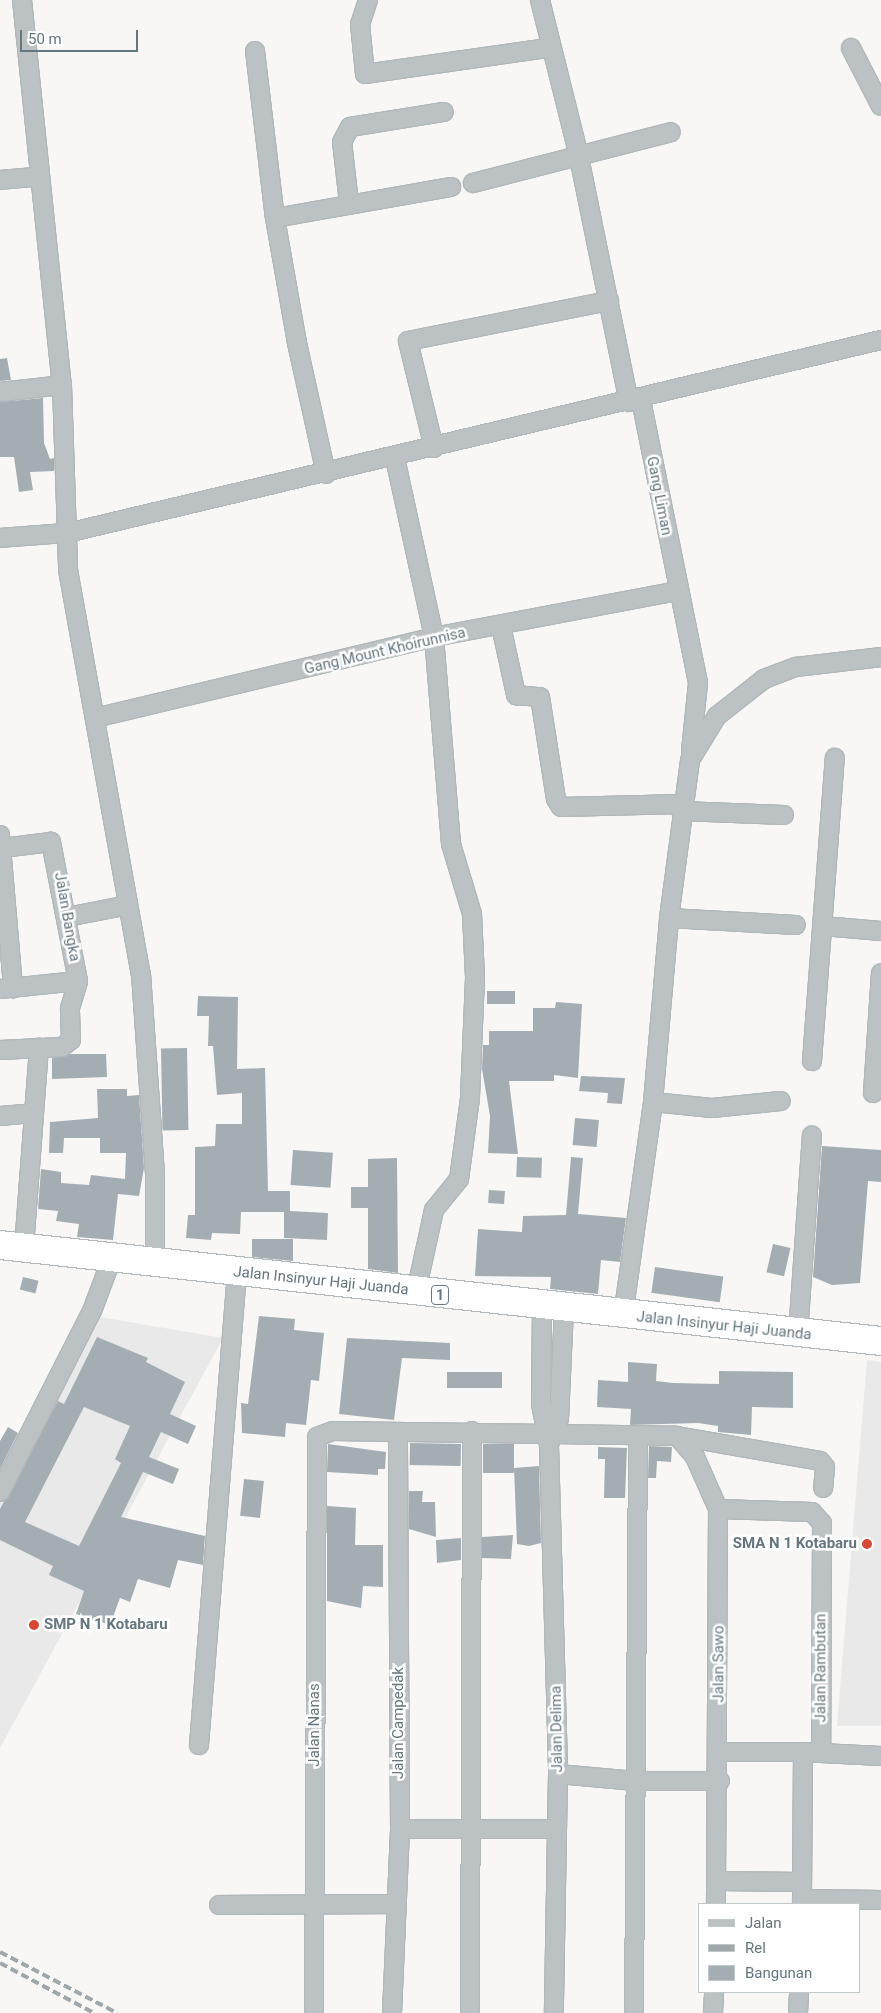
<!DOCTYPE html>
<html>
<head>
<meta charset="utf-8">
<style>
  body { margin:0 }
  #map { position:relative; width:881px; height:2013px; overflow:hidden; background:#f8f7f5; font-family:Roboto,sans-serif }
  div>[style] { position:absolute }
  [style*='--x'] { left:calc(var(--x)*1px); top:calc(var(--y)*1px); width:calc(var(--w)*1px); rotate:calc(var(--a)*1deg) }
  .built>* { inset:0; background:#e8e9e8 }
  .building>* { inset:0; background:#a4aeb2; transform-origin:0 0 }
  .roads { filter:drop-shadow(1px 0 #b2b7b9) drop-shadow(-1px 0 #b2b7b9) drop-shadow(0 1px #b2b7b9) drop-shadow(0 -1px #b2b7b9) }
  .minor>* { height:18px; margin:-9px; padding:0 9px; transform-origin:9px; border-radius:9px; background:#bcc2c4 }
  .trunk>* { height:28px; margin:-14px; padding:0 14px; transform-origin:14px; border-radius:14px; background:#fff }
  .rail>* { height:4px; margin-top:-2px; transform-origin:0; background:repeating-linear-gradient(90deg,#9fa7ab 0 8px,transparent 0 12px) }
  .dots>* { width:14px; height:14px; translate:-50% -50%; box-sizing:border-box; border:2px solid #fff; border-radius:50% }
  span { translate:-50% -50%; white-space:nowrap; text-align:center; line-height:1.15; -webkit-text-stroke:5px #fff; paint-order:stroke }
  .shield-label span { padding:1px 4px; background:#fff; border:1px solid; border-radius:4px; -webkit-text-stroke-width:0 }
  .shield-label { font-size:14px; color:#65767e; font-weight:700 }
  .street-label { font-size:15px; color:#65767e }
  .poi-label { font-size:15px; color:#65767e; font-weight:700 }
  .right { translate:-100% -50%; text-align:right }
  .left { translate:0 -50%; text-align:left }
  .legend { position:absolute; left:698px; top:1903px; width:162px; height:90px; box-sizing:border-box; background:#fff; border:1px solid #c1c8cb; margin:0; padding:6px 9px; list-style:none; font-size:15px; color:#65767e }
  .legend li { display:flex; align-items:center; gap:10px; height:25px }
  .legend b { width:25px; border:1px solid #c1c8cb }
  .scale { position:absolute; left:20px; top:30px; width:118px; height:22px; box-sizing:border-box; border:2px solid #65767e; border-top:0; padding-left:6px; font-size:15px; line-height:18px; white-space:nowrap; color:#65767e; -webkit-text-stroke:4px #fff; paint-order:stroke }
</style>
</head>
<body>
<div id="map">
  <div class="built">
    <i style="clip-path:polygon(94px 1316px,223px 1338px,0 1748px,0 1501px)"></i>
    <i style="clip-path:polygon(867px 1360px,881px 1362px,881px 1726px,837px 1726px)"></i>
  </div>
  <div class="building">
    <i style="clip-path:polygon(7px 358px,11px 380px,0 381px,0 359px)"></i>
    <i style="clip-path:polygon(43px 398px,44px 443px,50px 459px,54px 458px,54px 471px,30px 472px,33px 490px,19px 492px,14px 457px,0 457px,0 402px)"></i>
    <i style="left:487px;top:991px;width:28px;height:13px"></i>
    <i style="clip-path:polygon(198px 996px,238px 997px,237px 1069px,265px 1068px,268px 1191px,290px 1191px,290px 1211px,328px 1213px,327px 1240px,284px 1238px,284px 1212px,241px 1212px,240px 1234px,212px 1233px,211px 1240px,186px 1238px,188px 1215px,195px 1215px,195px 1147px,215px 1146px,216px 1124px,242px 1124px,242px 1093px,217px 1095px,213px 1046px,208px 1046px,209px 1016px,197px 1016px)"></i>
    <i style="clip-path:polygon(556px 1002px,582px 1004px,578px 1078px,554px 1075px,554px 1081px,509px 1081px,518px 1154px,488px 1153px,490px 1116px,482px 1069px,483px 1045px,489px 1045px,489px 1031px,533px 1031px,533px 1008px,555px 1008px)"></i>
    <i style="left:187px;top:1048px;width:82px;height:26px;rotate:89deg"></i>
    <i style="clip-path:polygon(70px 1054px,106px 1054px,107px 1077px,52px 1079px,52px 1058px)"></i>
    <i style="clip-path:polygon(581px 1076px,625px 1078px,622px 1104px,607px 1103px,608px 1093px,579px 1091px)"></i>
    <i style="clip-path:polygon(97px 1089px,127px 1089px,127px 1096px,139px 1095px,144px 1168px,139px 1196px,118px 1194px,113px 1240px,77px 1237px,79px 1224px,56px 1221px,58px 1211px,38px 1209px,41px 1169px,61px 1172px,61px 1183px,89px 1185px,91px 1175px,125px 1179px,126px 1153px,100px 1153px,100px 1138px,64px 1138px,63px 1153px,49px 1153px,50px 1122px,98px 1118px)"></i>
    <i style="left:575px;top:1118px;width:24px;height:27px;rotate:5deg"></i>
    <i style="clip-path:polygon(822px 1146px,881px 1150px,881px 1182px,868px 1181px,860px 1283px,832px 1285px,813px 1277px)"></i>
    <i style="left:293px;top:1150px;width:40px;height:35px;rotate:4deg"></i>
    <i style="left:517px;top:1157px;width:25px;height:20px;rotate:2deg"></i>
    <i style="clip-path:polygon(571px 1157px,583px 1158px,578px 1214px,626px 1218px,620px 1262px,601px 1260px,598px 1294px,550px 1289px,551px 1277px,475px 1276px,478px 1229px,522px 1232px,523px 1216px,566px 1215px)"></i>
    <i style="clip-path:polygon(397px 1158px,398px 1273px,368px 1269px,368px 1208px,351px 1208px,351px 1187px,368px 1187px,368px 1159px)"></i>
    <i style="left:489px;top:1190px;width:16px;height:13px;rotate:4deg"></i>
    <i style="clip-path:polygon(252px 1239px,293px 1239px,293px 1261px,252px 1257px)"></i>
    <i style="left:773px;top:1244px;width:18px;height:29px;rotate:13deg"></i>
    <i style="left:655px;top:1267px;width:69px;height:26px;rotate:8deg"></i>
    <i style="left:23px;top:1277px;width:16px;height:13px;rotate:14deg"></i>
    <i style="clip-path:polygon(259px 1316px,295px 1319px,294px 1330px,324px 1333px,319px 1381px,311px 1380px,306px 1425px,286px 1423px,285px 1437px,242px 1433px,241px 1403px,248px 1404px)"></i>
    <i style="clip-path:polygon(evenodd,97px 1337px,148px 1358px,146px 1362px,185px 1382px,170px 1414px,196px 1426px,188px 1444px,161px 1432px,149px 1457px,179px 1469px,173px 1484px,143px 1472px,121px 1517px,205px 1536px,203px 1565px,178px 1560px,170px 1588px,138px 1579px,130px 1602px,120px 1598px,110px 1625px,76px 1614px,84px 1591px,49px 1575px,53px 1566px,0 1540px,0 1509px,58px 1401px,64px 1404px,97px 1337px,84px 1407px,130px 1426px,115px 1459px,121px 1463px,79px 1546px,25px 1522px,84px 1407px)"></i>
    <i style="clip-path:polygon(347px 1338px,450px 1343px,450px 1360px,402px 1358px,394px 1420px,339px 1414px)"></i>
    <i style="clip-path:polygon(628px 1362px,657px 1364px,656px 1381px,673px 1383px,719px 1384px,719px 1371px,793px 1372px,793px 1408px,752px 1407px,751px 1435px,718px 1432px,718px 1426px,698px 1423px,630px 1425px,631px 1409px,597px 1407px,598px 1380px,628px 1382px)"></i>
    <i style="left:447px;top:1372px;width:55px;height:16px"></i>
    <i style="clip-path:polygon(8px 1427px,18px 1433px,0 1469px,0 1441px)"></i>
    <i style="left:410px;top:1443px;width:51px;height:22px;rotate:1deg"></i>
    <i style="clip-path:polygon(328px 1444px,386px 1452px,385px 1469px,378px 1469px,378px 1475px,327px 1472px)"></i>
    <i style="left:483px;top:1444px;width:31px;height:29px"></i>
    <i style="clip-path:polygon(649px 1446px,672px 1447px,671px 1462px,657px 1461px,656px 1478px,648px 1478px)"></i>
    <i style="clip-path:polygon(598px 1447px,627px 1448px,625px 1498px,604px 1498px,605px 1459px,598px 1459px)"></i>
    <i style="clip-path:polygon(539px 1466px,541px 1543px,529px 1546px,517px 1544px,514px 1468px)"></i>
    <i style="left:244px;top:1479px;width:20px;height:37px;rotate:6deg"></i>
    <i style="clip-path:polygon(409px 1491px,423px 1491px,422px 1502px,435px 1502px,436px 1537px,409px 1529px)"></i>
    <i style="clip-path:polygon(327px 1506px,356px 1508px,355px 1545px,383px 1545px,383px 1587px,363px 1586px,361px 1608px,327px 1601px)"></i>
    <i style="clip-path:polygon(513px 1535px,511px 1559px,482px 1558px,482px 1537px)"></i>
    <i style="clip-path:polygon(461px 1538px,461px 1560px,437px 1563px,436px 1540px)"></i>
  </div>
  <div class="roads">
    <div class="minor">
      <i style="--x:22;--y:0;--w:387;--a:84.1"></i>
      <i style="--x:62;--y:385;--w:185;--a:88.1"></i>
      <i style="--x:68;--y:570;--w:411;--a:79.8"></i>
      <i style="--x:141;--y:974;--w:199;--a:86"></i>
      <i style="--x:155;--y:1173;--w:86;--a:90"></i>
      <i style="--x:368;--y:0;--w:25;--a:108"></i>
      <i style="--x:360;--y:24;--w:50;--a:84.3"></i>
      <i style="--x:365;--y:74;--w:185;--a:-8.1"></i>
      <i style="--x:540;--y:0;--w:162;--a:76"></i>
      <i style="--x:579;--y:157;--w:250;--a:78.5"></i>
      <i style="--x:851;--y:48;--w:65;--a:62.7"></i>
      <i style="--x:255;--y:51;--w:168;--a:83.2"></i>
      <i style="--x:275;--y:218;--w:127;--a:80"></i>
      <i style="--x:297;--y:343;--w:134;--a:77.5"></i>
      <i style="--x:0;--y:180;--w:38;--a:-5"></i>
      <i style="--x:473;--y:183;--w:204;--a:-14.4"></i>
      <i style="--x:349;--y:203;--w:61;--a:-96.5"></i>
      <i style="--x:342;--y:142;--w:17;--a:-62"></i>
      <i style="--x:350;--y:127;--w:95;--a:-9.1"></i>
      <i style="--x:275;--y:218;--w:179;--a:-10"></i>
      <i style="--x:0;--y:392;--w:62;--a:-6.4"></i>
      <i style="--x:641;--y:400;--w:289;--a:78.6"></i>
      <i style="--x:698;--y:683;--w:68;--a:95.9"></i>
      <i style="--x:434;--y:448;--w:110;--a:-103.7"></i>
      <i style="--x:408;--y:341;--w:205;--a:-11.3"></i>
      <i style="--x:395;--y:458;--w:183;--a:77.7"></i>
      <i style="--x:434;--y:637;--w:208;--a:85.3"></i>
      <i style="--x:451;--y:844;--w:73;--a:73.3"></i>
      <i style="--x:472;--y:914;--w:64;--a:87.3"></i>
      <i style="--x:475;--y:978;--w:120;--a:92.4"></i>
      <i style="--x:470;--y:1098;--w:82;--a:97.7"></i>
      <i style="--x:459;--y:1179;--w:40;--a:129"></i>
      <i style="--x:434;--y:1210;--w:84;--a:102.4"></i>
      <i style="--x:0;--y:538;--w:67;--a:-4.3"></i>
      <i style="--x:67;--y:533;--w:837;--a:-13.34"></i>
      <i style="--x:501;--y:626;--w:71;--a:77.7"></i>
      <i style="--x:516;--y:695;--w:24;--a:5"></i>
      <i style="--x:540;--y:697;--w:103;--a:81.1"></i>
      <i style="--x:556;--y:799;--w:9;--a:58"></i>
      <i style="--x:561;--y:807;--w:122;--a:-1.4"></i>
      <i style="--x:95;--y:718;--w:349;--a:-13.4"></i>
      <i style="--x:434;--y:637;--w:247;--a:-10.7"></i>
      <i style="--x:681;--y:811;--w:103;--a:2.2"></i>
      <i style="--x:0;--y:835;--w:154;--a:85.1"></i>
      <i style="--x:67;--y:917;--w:62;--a:-11.1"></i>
      <i style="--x:669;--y:918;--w:127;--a:3.2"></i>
      <i style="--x:823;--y:926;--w:58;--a:4.9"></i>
      <i style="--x:0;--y:989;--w:78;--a:-5.9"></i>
      <i style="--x:0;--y:1050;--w:62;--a:-2.8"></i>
      <i style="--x:62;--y:1047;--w:11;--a:-38"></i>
      <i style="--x:71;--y:1040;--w:32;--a:-92"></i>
      <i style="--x:70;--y:1008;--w:28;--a:-73"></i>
      <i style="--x:78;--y:981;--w:142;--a:-101"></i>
      <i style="--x:51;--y:842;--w:49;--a:173"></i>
      <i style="--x:812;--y:1061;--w:304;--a:-85.7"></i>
      <i style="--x:873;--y:1093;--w:120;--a:-86.2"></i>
      <i style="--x:653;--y:1102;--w:59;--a:5.8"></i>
      <i style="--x:712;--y:1108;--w:69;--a:-5.8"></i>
      <i style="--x:0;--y:1116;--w:33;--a:-5"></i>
      <i style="--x:24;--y:1247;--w:200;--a:-85.7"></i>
      <i style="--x:542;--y:1307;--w:97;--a:90.6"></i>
      <i style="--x:541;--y:1404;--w:42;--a:79"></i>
      <i style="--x:549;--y:1445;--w:329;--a:88.4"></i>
      <i style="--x:558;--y:1774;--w:239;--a:91"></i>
      <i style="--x:623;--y:1316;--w:216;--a:-82"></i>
      <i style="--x:653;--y:1102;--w:185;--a:-85"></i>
      <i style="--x:669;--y:918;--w:159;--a:-82.4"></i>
      <i style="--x:690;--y:760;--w:52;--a:-58.5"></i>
      <i style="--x:717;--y:716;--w:60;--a:-38.2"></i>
      <i style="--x:764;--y:679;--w:34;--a:-21"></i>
      <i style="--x:796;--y:667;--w:86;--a:-6.7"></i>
      <i style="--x:798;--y:1334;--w:199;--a:-86"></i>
      <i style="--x:677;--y:1436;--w:28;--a:49"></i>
      <i style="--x:695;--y:1457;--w:57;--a:66.1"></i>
      <i style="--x:718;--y:1509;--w:395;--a:90.3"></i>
      <i style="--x:550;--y:1442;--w:25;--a:-69"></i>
      <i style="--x:559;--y:1419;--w:109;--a:-87.4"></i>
      <i style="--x:0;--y:1492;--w:203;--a:-63.1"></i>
      <i style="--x:92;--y:1311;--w:60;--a:-69.4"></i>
      <i style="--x:718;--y:1509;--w:94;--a:1.8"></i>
      <i style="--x:812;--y:1512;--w:15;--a:48"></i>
      <i style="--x:822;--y:1523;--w:230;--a:90.2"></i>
      <i style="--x:821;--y:1753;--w:18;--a:-177"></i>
      <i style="--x:803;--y:1752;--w:152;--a:90.4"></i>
      <i style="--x:199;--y:1745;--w:474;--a:-85.4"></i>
      <i style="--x:720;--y:1752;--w:83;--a:0"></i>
      <i style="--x:821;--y:1753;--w:60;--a:2.9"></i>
      <i style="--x:558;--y:1774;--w:78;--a:5.1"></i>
      <i style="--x:636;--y:1781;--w:84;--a:0"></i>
      <i style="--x:400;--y:1829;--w:155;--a:0"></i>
      <i style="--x:717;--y:1881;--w:85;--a:0.7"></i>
      <i style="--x:802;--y:1899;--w:79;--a:0.7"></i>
      <i style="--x:219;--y:1905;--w:175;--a:-0.3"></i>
      <i style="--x:314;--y:2013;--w:576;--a:-89.7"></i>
      <i style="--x:317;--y:1437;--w:17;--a:-21"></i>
      <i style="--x:333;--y:1431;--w:344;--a:0.8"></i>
      <i style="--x:677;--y:1436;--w:145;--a:9.9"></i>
      <i style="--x:820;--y:1461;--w:8;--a:50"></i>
      <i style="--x:825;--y:1467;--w:21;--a:95"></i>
      <i style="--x:392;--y:2013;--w:184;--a:-87.5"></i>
      <i style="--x:400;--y:1829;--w:395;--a:-90.3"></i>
      <i style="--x:470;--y:2013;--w:582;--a:-89.8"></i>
      <i style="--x:634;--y:2013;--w:576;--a:-89.6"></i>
      <i style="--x:713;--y:2013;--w:21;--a:-87"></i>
      <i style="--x:798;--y:2013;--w:21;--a:-87"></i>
    </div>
    <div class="trunk">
      <i style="--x:0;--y:1245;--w:886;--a:6.22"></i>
    </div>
  </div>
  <div class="rail">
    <i style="--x:0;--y:1952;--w:132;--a:27.5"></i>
    <i style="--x:0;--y:1963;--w:106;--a:28"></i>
  </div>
  <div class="dots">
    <i style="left:867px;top:1544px;background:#d74736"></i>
    <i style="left:34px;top:1625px;background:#d74736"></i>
  </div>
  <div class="shield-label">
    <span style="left:440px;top:1295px">1</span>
  </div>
  <div class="street-label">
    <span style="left:659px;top:496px;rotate:79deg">Gang Liman</span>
    <span style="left:385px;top:651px;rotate:-13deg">Gang Mount Khoirunnisa</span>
    <span style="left:67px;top:917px;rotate:80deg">Jalan Bangka</span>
    <span style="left:321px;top:1281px;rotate:6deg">Jalan Insinyur Haji Juanda</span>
    <span style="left:724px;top:1326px;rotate:6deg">Jalan Insinyur Haji Juanda</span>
    <span style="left:719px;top:1664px;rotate:-90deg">Jalan Sawo</span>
    <span style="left:821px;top:1668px;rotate:-90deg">Jalan Rambutan</span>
    <span style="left:399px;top:1723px;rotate:-90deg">Jalan Campedak</span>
    <span style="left:315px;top:1725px;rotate:-90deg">Jalan Nanas</span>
    <span style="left:557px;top:1729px;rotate:-91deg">Jalan Delima</span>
  </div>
  <div class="poi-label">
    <span class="right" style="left:857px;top:1544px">SMA N 1 Kotabaru</span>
    <span class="left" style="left:44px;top:1625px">SMP N 1 Kotabaru</span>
  </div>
  <ul class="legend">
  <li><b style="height:6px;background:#bcc2c4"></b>Jalan</li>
  <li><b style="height:6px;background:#9fa7ab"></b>Rel</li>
  <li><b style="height:14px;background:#a4aeb2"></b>Bangunan</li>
  </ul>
  <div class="scale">50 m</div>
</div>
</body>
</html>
